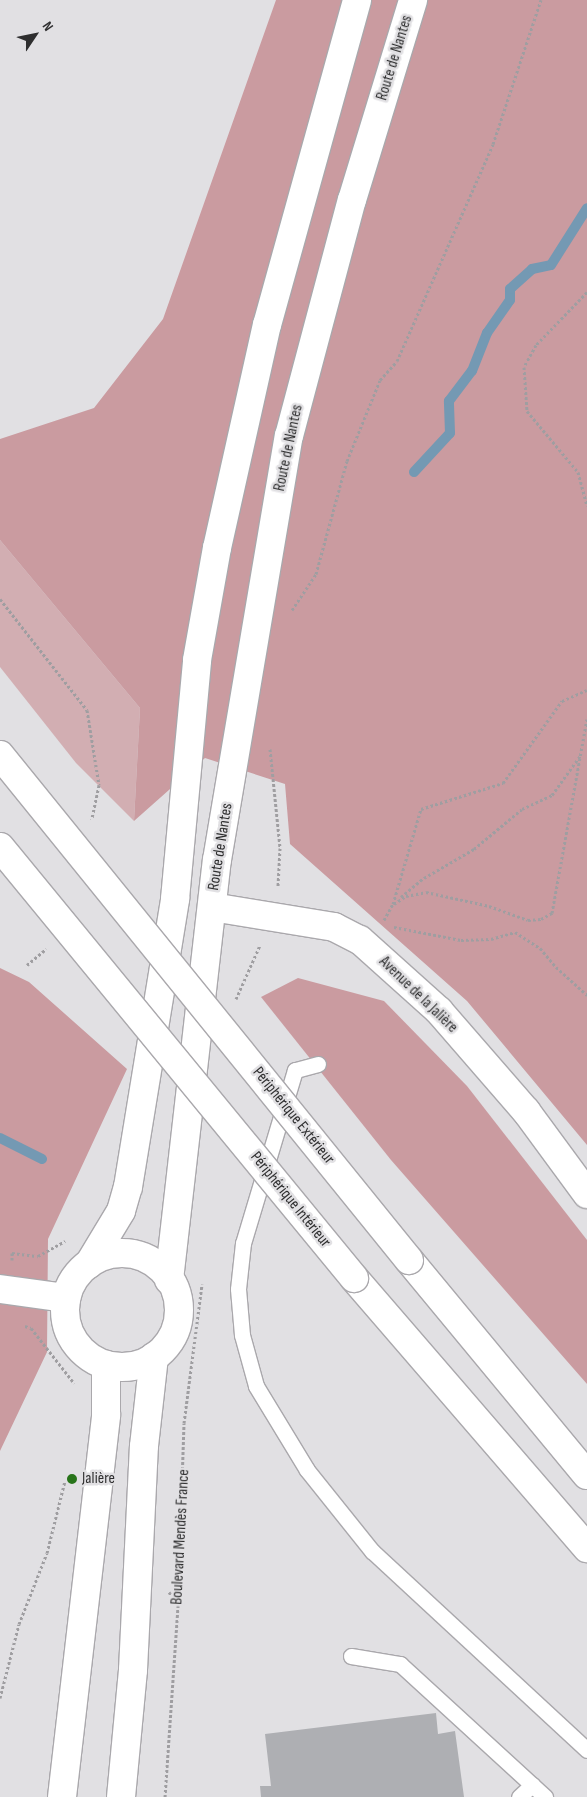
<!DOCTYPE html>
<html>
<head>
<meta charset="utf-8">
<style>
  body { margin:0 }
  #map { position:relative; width:587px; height:1797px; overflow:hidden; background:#e1e0e3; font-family:"Sofia Sans Condensed",sans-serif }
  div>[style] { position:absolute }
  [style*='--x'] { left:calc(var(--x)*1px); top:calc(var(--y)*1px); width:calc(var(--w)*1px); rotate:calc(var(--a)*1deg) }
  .green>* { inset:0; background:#d2aeb2 }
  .forest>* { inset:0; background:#ca9ba0 }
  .stream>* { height:10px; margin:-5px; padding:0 5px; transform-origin:5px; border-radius:5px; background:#7499b3 }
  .building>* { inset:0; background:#aeafb3 }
  .path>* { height:3px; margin-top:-1.5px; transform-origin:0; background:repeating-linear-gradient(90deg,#9f9ea1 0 2.5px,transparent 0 5px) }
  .roads { filter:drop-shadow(1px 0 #aaa8ac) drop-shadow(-1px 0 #aaa8ac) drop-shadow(0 1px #aaa8ac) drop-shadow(0 -1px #aaa8ac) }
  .service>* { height:15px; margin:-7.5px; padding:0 7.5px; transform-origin:7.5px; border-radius:7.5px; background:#fff }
  .minor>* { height:28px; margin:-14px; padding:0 14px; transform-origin:14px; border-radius:14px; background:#fff }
  .tertiary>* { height:28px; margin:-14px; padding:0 14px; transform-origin:14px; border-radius:14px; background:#fff }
  .secondary>* { height:28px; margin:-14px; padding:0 14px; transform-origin:14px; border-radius:14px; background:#fff }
  .secondary>.ring { margin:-14px; padding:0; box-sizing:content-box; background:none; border:28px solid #fff; border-radius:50% }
  .motorway>* { height:28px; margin:-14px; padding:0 14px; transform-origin:14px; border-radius:14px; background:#fff }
  .bridges { filter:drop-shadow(1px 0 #aaa8ac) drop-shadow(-1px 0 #aaa8ac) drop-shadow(0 1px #aaa8ac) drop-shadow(0 -1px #aaa8ac) }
  .motorway-bridge>* { height:28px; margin:-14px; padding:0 14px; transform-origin:14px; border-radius:14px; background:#fff }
  .dots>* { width:14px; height:14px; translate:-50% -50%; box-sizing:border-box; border:2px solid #e1e0e3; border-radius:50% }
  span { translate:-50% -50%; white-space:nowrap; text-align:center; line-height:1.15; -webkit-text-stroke:5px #e1e0e3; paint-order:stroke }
  .street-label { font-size:16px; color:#2e2e2f }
  .poi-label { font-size:16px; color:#2e2e2f }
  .left { translate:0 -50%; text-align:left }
  .north { position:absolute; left:10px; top:10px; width:50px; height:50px; -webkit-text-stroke:4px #e1e0e3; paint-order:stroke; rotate:56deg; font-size:14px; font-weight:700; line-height:20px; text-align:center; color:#2e2e2f }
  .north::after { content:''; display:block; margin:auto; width:18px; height:22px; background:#2e2e2f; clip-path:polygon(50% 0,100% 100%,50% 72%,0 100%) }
</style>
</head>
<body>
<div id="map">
  <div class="green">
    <i style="clip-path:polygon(0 540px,140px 708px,134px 821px,76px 763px,0 667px)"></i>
  </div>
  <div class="forest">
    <i style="clip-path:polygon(276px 0,587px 0,587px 1145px,467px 1001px,290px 844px,285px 784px,205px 758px,134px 821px,140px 708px,0 540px,0 439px,94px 408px,163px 319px)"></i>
    <i style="clip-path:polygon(0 968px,29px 982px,127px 1069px,48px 1239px,47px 1352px,0 1451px)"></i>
    <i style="clip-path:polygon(298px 978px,384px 1001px,467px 1086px,587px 1240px,587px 1384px,391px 1160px,261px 997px)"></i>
  </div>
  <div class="stream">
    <i style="--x:414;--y:472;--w:53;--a:-47.3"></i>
    <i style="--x:450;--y:433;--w:32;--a:-92"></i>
    <i style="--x:449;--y:401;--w:38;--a:-53"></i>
    <i style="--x:472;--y:371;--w:41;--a:-68.5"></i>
    <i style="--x:487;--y:333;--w:40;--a:-55.1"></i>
    <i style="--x:510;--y:300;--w:11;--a:-90"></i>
    <i style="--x:510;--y:289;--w:30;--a:-42"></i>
    <i style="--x:532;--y:269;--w:19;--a:-12"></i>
    <i style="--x:551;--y:265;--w:67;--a:-57.7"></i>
    <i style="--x:0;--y:1138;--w:47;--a:26.6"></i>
  </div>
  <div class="building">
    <i style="clip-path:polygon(436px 1713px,438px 1734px,455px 1731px,464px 1797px,261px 1797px,260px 1786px,271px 1786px,265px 1734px)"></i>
  </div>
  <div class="path">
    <i style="--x:587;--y:292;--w:74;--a:133.9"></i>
    <i style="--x:536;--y:345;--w:25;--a:119"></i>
    <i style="--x:524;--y:367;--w:44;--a:86.1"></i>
    <i style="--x:527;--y:411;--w:80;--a:50.1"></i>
    <i style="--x:578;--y:472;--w:35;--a:75"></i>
    <i style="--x:0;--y:599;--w:141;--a:51.9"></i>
    <i style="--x:87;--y:710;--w:76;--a:80.9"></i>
    <i style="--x:99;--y:785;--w:35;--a:102"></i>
    <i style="--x:292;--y:610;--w:43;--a:-56.3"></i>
    <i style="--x:316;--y:574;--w:117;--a:-74.7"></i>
    <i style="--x:347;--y:461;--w:87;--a:-67.8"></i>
    <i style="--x:380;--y:380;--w:25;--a:-48"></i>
    <i style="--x:397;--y:361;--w:237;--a:-66.1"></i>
    <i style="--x:493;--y:144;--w:152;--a:-71.6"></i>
    <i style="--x:270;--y:749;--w:100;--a:84.2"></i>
    <i style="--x:280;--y:848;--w:39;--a:93"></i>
    <i style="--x:401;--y:897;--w:30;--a:-40"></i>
    <i style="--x:424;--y:878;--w:58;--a:-30.1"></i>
    <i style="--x:474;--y:849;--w:62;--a:-39.8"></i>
    <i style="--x:522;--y:809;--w:33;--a:-25"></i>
    <i style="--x:552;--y:795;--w:48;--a:-54.3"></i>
    <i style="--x:394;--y:904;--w:14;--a:-34"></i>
    <i style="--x:406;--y:896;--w:20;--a:-11"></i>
    <i style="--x:426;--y:892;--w:65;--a:12.5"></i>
    <i style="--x:489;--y:906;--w:41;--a:19.7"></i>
    <i style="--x:528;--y:920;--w:13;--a:-4"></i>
    <i style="--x:541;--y:919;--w:13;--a:-29"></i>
    <i style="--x:552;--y:913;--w:197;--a:-79.8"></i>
    <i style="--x:384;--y:920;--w:18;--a:-61"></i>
    <i style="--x:393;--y:904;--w:99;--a:-73.6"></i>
    <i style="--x:421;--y:809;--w:86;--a:-17.6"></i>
    <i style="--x:503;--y:783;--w:101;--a:-54.3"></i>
    <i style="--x:562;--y:701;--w:27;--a:-24"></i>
    <i style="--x:394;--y:927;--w:68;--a:11"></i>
    <i style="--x:461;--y:940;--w:30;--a:-2"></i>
    <i style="--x:491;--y:939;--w:25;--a:-16"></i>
    <i style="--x:515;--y:932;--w:30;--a:33"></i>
    <i style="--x:540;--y:948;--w:25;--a:50"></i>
    <i style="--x:556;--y:967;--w:42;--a:42.1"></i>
    <i style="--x:27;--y:965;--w:25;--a:-40"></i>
    <i style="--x:236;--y:999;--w:59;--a:-66"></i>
    <i style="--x:12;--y:1260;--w:7;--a:-90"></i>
    <i style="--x:12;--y:1253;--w:26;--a:7"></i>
    <i style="--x:38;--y:1256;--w:31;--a:-29"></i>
    <i style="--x:25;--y:1326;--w:6;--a:18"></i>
    <i style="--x:31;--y:1328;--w:70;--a:52"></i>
    <i style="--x:169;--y:1592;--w:14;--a:51"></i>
    <i style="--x:0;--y:1698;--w:76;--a:-75.6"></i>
    <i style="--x:19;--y:1624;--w:76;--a:-68.5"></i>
    <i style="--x:47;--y:1553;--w:74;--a:-76"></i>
    <i style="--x:165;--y:1797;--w:193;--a:-86.1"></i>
    <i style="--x:178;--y:1604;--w:181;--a:-88.1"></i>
    <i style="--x:184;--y:1423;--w:140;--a:-82.6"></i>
  </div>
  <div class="roads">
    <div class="service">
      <i style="--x:318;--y:1064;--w:24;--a:165"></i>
      <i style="--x:295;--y:1070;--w:181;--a:106.7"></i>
      <i style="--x:243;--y:1243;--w:46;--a:96.2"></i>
      <i style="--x:238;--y:1289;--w:46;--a:85"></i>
      <i style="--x:242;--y:1335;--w:53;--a:74.6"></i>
      <i style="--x:256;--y:1386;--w:98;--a:58.7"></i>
      <i style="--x:307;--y:1470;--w:104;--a:51.3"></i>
      <i style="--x:372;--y:1551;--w:293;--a:42.8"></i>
      <i style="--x:351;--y:1656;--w:50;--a:9.3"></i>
      <i style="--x:400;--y:1664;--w:197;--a:42.5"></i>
      <i style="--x:519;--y:1797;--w:18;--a:-43"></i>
    </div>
    <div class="minor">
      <i style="--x:212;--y:907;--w:124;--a:9.3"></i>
      <i style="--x:334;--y:927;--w:29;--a:27"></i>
      <i style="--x:360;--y:940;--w:106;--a:41.9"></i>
      <i style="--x:439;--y:1011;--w:133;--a:49"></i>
      <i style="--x:526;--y:1111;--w:103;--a:53.7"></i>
    </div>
    <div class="tertiary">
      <i style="--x:0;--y:1289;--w:67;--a:7.8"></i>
    </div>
    <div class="secondary">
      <i class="ring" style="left:65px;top:1253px;width:86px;height:86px"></i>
      <i style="--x:89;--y:1264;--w:62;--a:-58.9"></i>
      <i style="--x:121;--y:1211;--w:25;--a:-74"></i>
      <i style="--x:128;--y:1187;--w:292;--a:-80.7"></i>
      <i style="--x:175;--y:899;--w:240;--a:-84.7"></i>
      <i style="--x:197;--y:660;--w:114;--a:-79.9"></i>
      <i style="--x:217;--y:548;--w:229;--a:-77.4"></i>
      <i style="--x:267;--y:325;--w:337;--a:-74.5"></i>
      <i style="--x:169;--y:1280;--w:423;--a:-83.5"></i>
      <i style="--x:217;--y:860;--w:430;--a:-80.4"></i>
      <i style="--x:289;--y:436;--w:244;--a:-75.1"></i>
      <i style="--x:352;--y:200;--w:209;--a:-73"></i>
      <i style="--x:62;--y:1797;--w:385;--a:-83.4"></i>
      <i style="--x:106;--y:1415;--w:50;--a:-90"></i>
      <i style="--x:121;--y:1797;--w:128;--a:-84.6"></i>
      <i style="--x:133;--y:1670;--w:224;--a:-87.2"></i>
      <i style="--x:144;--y:1446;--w:90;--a:-83.6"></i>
    </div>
    <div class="motorway">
      <i style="--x:409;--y:1260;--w:279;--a:50.4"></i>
      <i style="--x:354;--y:1278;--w:357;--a:49.2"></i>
    </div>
  </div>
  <div class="bridges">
    <div class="motorway-bridge">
      <i style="--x:0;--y:755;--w:650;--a:51"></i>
      <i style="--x:0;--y:847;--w:558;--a:50.6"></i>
    </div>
  </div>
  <div class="dots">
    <i style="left:72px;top:1479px;background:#28741a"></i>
  </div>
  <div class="street-label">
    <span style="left:395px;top:58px;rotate:-73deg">Route de Nantes</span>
    <span style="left:289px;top:448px;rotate:-78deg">Route de Nantes</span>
    <span style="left:221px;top:847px;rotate:-81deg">Route de Nantes</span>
    <span style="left:418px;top:995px;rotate:44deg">Avenue de la Jalière</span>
    <span style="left:293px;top:1116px;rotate:51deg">Périphérique Extérieur</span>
    <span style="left:290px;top:1200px;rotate:51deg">Périphérique Intérieur</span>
    <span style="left:181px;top:1537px;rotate:-87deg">Boulevard Mendès France</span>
  </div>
  <div class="poi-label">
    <span class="left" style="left:82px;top:1479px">Jalière</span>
  </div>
  <div class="north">N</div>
</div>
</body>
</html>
